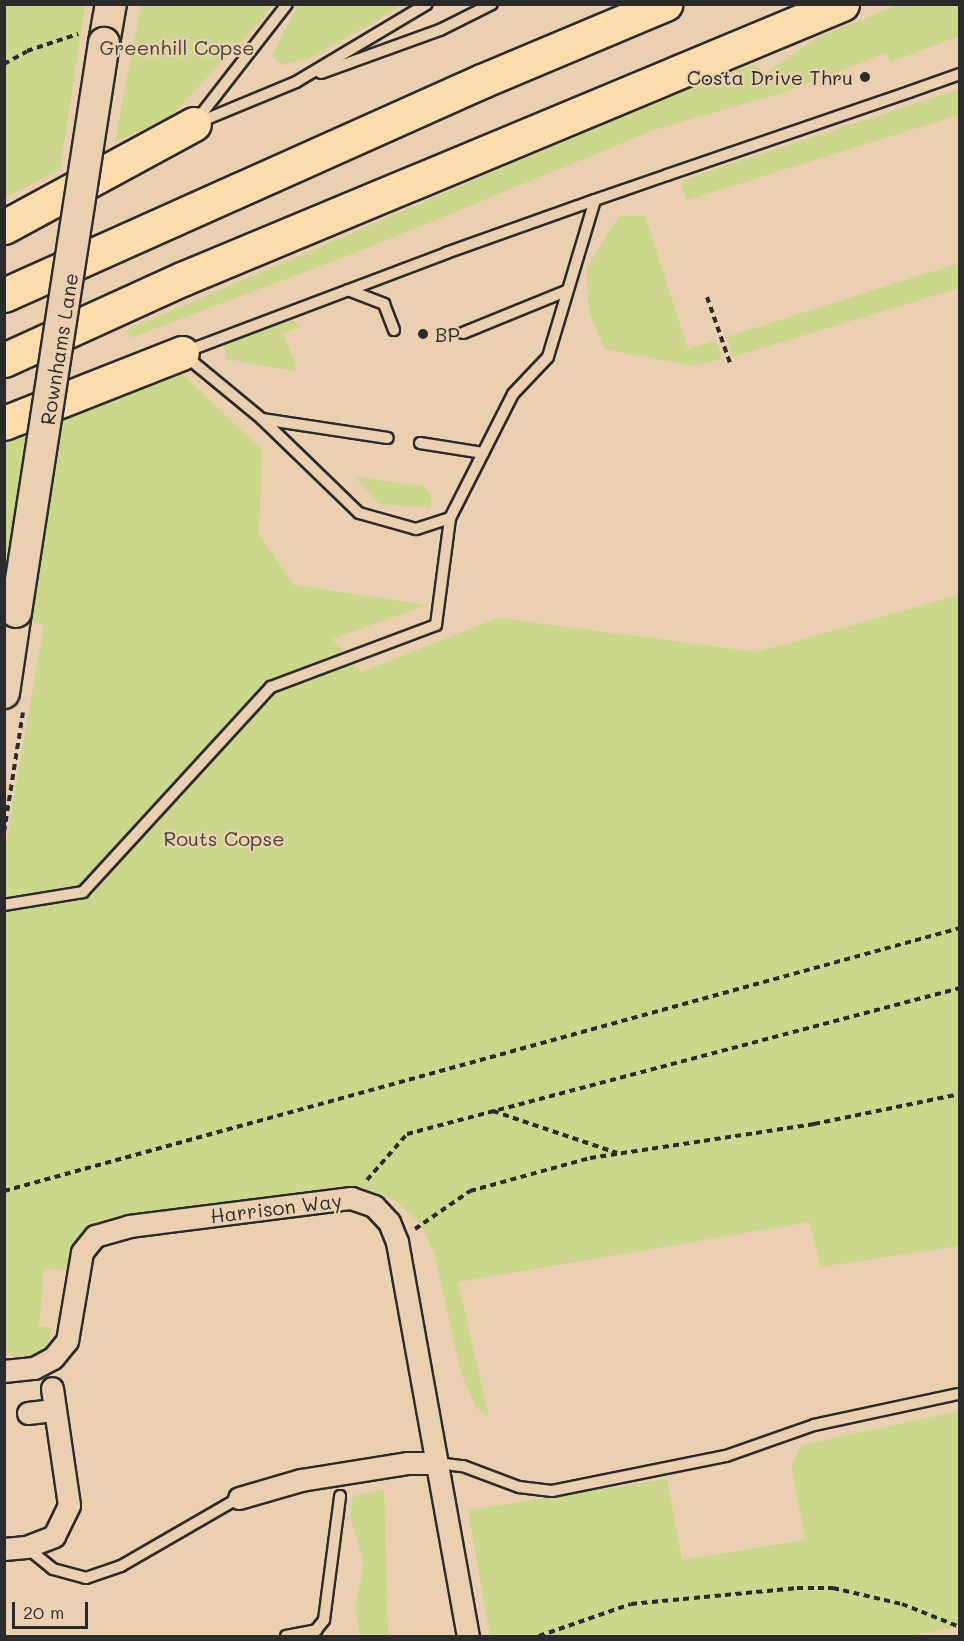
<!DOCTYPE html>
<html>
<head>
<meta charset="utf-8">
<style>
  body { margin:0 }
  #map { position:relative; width:964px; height:1641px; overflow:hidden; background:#e9d0b1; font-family:Mali,sans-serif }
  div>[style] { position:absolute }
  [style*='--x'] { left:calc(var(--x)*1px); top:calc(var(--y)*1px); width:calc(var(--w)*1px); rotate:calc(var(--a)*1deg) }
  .green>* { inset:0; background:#cbd78a }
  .path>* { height:4px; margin-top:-2px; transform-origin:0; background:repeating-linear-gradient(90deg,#2b2b2b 0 6px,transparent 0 10.5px) }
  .roads { filter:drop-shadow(2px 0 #2b2b2b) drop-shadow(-2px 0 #2b2b2b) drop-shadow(0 2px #2b2b2b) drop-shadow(0 -2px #2b2b2b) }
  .lane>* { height:10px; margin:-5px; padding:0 5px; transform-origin:5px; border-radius:5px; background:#e9d0b1 }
  .street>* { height:21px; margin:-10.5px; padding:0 10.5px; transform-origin:10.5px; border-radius:10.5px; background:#e9d0b1 }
  .secondary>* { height:30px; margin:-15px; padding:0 15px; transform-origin:15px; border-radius:15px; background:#e9d0b1 }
  .highway>* { height:33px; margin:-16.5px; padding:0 16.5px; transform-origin:16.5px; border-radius:16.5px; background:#fcdcab }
  .bridges { filter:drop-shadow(2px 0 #2b2b2b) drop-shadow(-2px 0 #2b2b2b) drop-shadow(0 2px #2b2b2b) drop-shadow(0 -2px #2b2b2b) }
  .secondary-bridge>* { height:30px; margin:-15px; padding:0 15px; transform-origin:15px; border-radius:15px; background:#e9d0b1 }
  .dots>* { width:16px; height:16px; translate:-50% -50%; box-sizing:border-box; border:3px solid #e9d0b1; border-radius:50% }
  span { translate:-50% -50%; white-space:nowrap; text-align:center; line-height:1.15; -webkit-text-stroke:4.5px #e9d0b1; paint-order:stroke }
  .park-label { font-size:20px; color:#434539 }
  .poi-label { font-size:20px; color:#2b2b2b }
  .right { translate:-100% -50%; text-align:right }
  .left { translate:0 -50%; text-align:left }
  .street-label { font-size:20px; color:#2b2b2b }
  .frame { position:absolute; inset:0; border:6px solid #2b2b2b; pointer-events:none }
  .scale { position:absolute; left:12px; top:1602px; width:76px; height:27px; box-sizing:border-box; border:3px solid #2b2b2b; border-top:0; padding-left:8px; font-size:18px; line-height:21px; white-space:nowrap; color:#2b2b2b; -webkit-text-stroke:4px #e9d0b1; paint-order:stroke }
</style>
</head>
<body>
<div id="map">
  <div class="green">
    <i style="clip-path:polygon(5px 4px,85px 5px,60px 169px,5px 198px)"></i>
    <i style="clip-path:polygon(141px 5px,271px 5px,269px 12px,169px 118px,115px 142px)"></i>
    <i style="clip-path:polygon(298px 5px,298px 4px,398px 5px,393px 11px,310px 58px,282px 65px,272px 56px)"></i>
    <i style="clip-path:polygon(898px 5px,959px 5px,959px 36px,891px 62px,886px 53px,785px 92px,654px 130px,365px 249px,130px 338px,127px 330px,695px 85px,755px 64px,764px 74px,819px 37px)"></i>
    <i style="clip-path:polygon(959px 89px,959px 115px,687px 200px,683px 192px,681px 182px,700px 174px)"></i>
    <i style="clip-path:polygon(619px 216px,645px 216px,688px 349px,716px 340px,722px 359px,692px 366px,604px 349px,589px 311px,586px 269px)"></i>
    <i style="clip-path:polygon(959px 263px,959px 288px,733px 357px,727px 337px)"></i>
    <i style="clip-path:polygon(290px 319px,302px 326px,282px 333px,296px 365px,294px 371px,226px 359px,224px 347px,234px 339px)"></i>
    <i style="clip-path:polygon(176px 368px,262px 450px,259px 534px,294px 585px,427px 605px,332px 639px,361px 672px,498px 618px,757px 652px,959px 595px,959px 1246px,820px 1267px,810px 1222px,458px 1282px,489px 1418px,476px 1407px,461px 1373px,434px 1252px,421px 1225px,395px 1200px,355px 1189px,206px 1204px,99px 1223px,81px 1237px,65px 1270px,44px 1269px,39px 1326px,52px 1328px,48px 1350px,40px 1357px,29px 1358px,14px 1357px,4px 1348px,4px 854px,44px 625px,5px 617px,4px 435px)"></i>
    <i style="clip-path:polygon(355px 477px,423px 486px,431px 494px,431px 508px,379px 504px)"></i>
    <i style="clip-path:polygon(959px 1411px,959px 1627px,908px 1636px,490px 1636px,468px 1510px,667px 1479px,682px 1560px,805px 1540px,791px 1464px,802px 1445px)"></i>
    <i style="clip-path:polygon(384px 1489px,388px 1636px,360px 1636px,355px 1607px,364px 1564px,350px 1517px,353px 1496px)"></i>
  </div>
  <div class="path">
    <i style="--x:4;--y:64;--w:26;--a:-29"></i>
    <i style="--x:27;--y:51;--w:54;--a:-18.4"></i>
    <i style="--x:707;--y:297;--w:73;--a:70.8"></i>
    <i style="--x:959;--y:468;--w:1;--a:-45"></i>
    <i style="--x:4;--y:832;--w:121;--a:-81"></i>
    <i style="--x:493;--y:1111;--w:131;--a:18.7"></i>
    <i style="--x:367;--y:1180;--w:61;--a:-49"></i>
    <i style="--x:407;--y:1134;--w:572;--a:-14.79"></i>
    <i style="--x:4;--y:1191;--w:992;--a:-15.38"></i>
    <i style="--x:415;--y:1229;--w:67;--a:-34.6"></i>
    <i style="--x:470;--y:1191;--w:124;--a:-15.4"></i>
    <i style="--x:590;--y:1158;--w:227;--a:-8.6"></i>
    <i style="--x:814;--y:1124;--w:149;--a:-11.6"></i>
    <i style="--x:539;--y:1636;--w:97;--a:-19.2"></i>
    <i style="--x:631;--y:1604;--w:167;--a:-5.5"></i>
    <i style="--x:797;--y:1588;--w:36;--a:0"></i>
    <i style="--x:833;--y:1588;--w:71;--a:13.1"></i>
    <i style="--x:902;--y:1604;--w:62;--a:21.6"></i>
  </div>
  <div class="roads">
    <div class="lane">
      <i style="--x:321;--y:73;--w:127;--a:-19.9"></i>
      <i style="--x:440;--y:30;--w:58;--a:-26.6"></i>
      <i style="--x:196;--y:121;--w:148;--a:-52.1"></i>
      <i style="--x:197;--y:123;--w:107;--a:-22.5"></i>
      <i style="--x:296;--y:82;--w:152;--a:-30.8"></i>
      <i style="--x:595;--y:200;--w:164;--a:106.7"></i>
      <i style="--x:548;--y:357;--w:51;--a:133.4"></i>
      <i style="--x:513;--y:394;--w:139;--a:116.9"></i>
      <i style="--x:450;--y:518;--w:36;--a:162"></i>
      <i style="--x:416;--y:529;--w:59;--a:-164.3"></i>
      <i style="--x:359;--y:513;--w:135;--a:-135.9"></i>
      <i style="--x:262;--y:419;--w:104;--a:-140.5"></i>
      <i style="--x:182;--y:353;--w:282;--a:-20.7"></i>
      <i style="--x:446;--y:253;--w:158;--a:-19.6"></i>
      <i style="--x:595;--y:200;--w:76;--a:-19.1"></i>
      <i style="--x:667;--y:175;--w:256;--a:-18.9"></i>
      <i style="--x:909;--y:92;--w:54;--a:-19.4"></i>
      <i style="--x:348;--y:290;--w:39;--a:21"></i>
      <i style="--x:384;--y:304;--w:28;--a:69"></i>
      <i style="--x:463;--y:333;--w:111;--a:-22.2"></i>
      <i style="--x:262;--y:419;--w:127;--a:8.6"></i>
      <i style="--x:420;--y:443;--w:64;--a:9"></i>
      <i style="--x:4;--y:905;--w:80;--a:-9.3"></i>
      <i style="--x:83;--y:892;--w:278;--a:-47.5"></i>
      <i style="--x:271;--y:687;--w:176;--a:-20.6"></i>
      <i style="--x:436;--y:625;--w:108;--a:-82.5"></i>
      <i style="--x:437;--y:1463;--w:26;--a:7"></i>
      <i style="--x:463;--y:1466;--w:60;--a:20.6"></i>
      <i style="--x:519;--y:1487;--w:33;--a:7"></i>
      <i style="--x:552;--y:1491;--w:177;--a:-11.4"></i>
      <i style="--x:726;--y:1456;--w:93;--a:-19.4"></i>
      <i style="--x:814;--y:1425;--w:148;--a:-12.1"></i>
      <i style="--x:26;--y:1547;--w:35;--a:39"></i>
      <i style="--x:53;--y:1569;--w:34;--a:15"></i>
      <i style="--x:86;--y:1578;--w:37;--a:-19"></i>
      <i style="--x:121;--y:1566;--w:136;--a:-30"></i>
      <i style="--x:286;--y:1636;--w:31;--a:-11"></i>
      <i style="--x:316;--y:1630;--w:13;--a:-51"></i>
      <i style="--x:324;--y:1620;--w:125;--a:-82.6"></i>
    </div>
    <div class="street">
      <i style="--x:4;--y:1371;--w:30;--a:-6"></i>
      <i style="--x:34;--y:1368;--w:21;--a:-28"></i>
      <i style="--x:53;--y:1358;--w:22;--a:-51"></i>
      <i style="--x:67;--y:1341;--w:90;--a:-80.4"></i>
      <i style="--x:82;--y:1252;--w:21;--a:-51"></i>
      <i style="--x:95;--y:1236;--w:35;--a:-16"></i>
      <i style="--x:129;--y:1226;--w:224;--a:-7.2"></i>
      <i style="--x:351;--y:1198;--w:24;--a:19"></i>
      <i style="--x:374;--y:1206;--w:22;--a:47"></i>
      <i style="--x:389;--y:1222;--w:22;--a:68"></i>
      <i style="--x:397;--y:1242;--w:400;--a:79.8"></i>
      <i style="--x:28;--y:1413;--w:26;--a:-7"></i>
      <i style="--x:239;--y:1498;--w:65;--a:-16.2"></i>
      <i style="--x:301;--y:1480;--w:107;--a:-9.1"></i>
      <i style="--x:407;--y:1463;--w:30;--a:0"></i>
      <i style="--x:4;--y:1549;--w:22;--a:-5"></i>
      <i style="--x:26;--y:1547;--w:30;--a:-21"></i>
      <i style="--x:54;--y:1536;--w:34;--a:-64"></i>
      <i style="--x:69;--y:1505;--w:118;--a:-98.3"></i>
    </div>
    <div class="secondary">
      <i style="--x:104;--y:43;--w:40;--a:-80"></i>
      <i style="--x:4;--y:693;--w:82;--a:-81.6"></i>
    </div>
    <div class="highway">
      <i style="--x:4;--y:227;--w:216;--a:-28.5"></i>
      <i style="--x:4;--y:295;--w:524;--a:-24.12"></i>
      <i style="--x:482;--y:81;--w:199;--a:-22.8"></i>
      <i style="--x:4;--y:360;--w:196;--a:-24.5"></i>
      <i style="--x:182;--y:279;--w:715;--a:-22.62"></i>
      <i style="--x:4;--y:423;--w:191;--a:-21.5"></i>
    </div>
  </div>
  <div class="bridges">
    <div class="secondary-bridge">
      <i style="--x:16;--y:612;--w:576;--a:-81.21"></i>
    </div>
  </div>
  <div class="dots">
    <i style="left:865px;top:77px;background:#2b2b2b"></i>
    <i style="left:423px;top:334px;background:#2b2b2b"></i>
  </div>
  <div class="park-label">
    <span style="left:177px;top:47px">Greenhill Copse</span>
    <span style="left:224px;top:838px">Routs Copse</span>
  </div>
  <div class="poi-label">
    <span class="right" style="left:853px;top:77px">Costa Drive Thru</span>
    <span class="left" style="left:435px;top:334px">BP</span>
  </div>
  <div class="street-label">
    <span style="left:59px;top:349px;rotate:-81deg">Rownhams Lane</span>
    <span style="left:276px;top:1208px;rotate:-7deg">Harrison Way</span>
  </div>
  <div class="frame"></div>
  <div class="scale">20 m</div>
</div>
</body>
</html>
